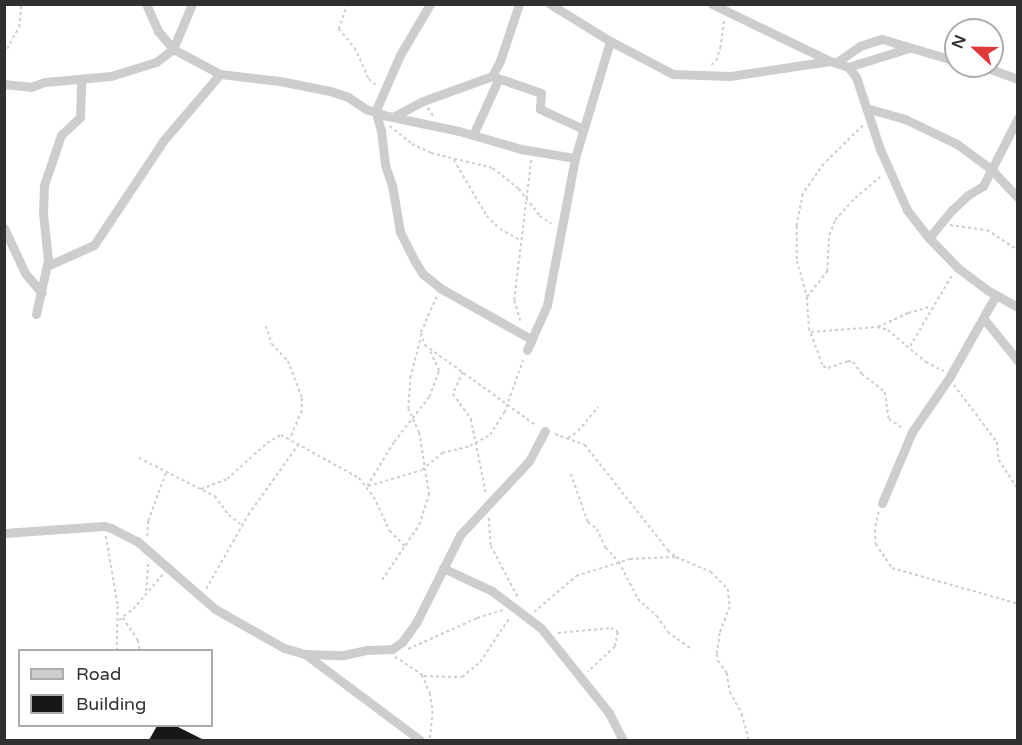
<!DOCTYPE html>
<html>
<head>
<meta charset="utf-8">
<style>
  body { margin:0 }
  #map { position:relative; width:1022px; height:745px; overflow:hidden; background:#fff; font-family:"Varela Round",sans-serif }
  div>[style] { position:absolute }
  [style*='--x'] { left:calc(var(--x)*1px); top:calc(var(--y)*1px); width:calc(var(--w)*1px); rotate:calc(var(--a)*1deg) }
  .building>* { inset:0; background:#171717 }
  .path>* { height:1.5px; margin-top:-0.75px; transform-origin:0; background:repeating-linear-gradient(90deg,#cdcdcd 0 3px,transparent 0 6px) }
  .minor>* { height:9px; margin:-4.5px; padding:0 4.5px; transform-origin:4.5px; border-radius:4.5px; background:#cdcdcd }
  span { translate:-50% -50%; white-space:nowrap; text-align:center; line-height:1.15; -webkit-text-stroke:6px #fff; paint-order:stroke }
  .frame { position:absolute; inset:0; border:6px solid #303030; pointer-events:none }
  .legend { position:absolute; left:18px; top:649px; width:195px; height:78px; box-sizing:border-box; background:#fff; border:2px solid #acacac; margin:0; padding:8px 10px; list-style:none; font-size:18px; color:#303030 }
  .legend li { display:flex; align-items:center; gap:12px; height:30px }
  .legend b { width:30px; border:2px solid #acacac }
  .north { position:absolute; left:944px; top:18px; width:60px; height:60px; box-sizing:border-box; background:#fff; border:2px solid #acacac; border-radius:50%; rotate:292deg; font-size:16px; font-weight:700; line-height:24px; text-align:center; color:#303030 }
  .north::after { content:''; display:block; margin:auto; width:21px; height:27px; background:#e1383a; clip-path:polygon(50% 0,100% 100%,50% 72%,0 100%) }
</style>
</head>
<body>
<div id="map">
  <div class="building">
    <i style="clip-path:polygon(157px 726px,176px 726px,204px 740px,149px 740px)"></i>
  </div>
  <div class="path">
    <i style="--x:348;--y:4;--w:27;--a:110"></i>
    <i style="--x:339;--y:29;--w:25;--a:50"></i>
    <i style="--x:355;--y:48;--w:34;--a:66"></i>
    <i style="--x:369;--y:79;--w:9;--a:41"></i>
    <i style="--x:4;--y:54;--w:31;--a:-61"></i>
    <i style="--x:19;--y:27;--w:23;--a:-85"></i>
    <i style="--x:711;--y:65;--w:6;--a:-39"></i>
    <i style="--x:716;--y:61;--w:14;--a:-73"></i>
    <i style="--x:720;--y:48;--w:28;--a:-82"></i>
    <i style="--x:428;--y:108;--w:11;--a:56"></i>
    <i style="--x:390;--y:126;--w:28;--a:39"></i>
    <i style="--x:412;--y:144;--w:21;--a:25"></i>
    <i style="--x:431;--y:153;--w:64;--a:13.6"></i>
    <i style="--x:493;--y:168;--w:33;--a:39"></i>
    <i style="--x:519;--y:189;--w:34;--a:52"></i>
    <i style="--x:540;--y:216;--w:14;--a:34"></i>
    <i style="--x:863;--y:126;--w:54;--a:135.7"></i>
    <i style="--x:824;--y:164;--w:37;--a:125"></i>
    <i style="--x:803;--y:194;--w:33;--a:101"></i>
    <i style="--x:797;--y:226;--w:35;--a:90"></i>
    <i style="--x:797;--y:261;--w:37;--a:74"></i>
    <i style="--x:807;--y:297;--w:31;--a:86"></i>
    <i style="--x:809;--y:328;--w:40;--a:69.8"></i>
    <i style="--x:823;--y:366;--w:5;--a:22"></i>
    <i style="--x:828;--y:368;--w:21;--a:-19"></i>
    <i style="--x:848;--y:361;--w:5;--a:11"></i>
    <i style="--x:853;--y:362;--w:15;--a:53"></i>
    <i style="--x:862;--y:374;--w:29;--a:38"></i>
    <i style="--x:885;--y:392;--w:27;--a:82"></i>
    <i style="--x:889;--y:419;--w:18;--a:34"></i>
    <i style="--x:454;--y:160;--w:65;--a:59.5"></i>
    <i style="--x:487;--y:216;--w:18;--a:45"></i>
    <i style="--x:500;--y:229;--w:23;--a:29"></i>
    <i style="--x:950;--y:225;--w:37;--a:8"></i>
    <i style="--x:987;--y:230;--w:37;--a:33"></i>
    <i style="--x:437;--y:297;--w:39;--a:114"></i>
    <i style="--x:421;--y:333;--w:13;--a:72"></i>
    <i style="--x:425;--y:345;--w:138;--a:35.9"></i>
    <i style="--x:807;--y:297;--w:33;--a:-52"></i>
    <i style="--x:827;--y:271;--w:36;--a:-87"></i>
    <i style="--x:829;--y:235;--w:16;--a:-68"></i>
    <i style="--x:835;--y:220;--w:30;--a:-48"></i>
    <i style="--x:855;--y:198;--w:35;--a:-40"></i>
    <i style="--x:520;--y:321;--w:22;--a:-106"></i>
    <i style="--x:514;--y:300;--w:141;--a:-83.1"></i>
    <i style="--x:266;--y:326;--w:19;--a:72"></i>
    <i style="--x:272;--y:344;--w:23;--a:47"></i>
    <i style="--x:288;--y:361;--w:40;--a:69"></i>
    <i style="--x:302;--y:398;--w:13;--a:90"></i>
    <i style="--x:302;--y:411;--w:30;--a:113"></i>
    <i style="--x:878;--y:327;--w:33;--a:-25"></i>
    <i style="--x:908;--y:313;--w:22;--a:-16"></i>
    <i style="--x:811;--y:332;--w:66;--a:-4.3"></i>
    <i style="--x:877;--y:327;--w:11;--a:15"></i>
    <i style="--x:888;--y:330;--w:50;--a:40.1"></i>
    <i style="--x:926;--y:362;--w:20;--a:27"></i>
    <i style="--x:910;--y:346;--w:82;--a:-59.4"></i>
    <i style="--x:463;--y:372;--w:24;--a:114"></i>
    <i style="--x:453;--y:394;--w:31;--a:54"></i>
    <i style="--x:471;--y:419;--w:76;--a:78.5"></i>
    <i style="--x:954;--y:385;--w:71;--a:53"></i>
    <i style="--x:997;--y:442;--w:18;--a:84"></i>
    <i style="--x:999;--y:460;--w:35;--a:57"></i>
    <i style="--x:555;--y:434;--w:32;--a:20"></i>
    <i style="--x:585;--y:445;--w:134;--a:51.7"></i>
    <i style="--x:668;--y:550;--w:11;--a:41"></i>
    <i style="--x:676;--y:557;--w:38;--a:23"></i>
    <i style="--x:711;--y:572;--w:24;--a:45"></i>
    <i style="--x:728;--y:589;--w:18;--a:84"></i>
    <i style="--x:730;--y:607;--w:28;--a:111"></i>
    <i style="--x:720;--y:633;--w:21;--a:98"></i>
    <i style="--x:717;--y:654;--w:7;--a:82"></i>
    <i style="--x:718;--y:661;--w:15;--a:53"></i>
    <i style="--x:727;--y:673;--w:19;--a:81"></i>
    <i style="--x:730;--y:692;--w:25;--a:61"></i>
    <i style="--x:742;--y:714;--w:27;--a:75"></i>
    <i style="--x:568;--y:438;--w:12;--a:-35"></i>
    <i style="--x:578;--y:431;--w:31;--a:-50"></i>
    <i style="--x:139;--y:458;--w:85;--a:26.6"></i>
    <i style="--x:215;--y:496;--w:24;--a:54"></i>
    <i style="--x:229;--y:515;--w:16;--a:38"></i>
    <i style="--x:571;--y:474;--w:51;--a:70.5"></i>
    <i style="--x:588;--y:522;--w:11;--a:38"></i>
    <i style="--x:597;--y:529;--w:21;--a:65"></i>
    <i style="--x:606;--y:548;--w:19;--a:47"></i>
    <i style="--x:619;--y:562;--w:42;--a:62.8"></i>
    <i style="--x:638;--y:599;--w:25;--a:42"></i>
    <i style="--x:657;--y:616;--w:19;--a:55"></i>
    <i style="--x:668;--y:632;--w:29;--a:36"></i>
    <i style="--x:367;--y:486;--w:52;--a:-58.5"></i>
    <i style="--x:394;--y:442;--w:57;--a:-52.1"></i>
    <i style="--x:429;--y:397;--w:28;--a:-69"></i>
    <i style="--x:439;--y:371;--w:23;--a:-115"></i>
    <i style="--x:368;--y:486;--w:56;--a:-16.5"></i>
    <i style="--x:422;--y:470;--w:26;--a:-40"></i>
    <i style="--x:442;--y:453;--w:29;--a:-14"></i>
    <i style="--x:470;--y:446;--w:23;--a:-29"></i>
    <i style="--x:490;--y:435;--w:26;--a:-58"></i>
    <i style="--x:504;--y:413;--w:56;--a:-70.3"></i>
    <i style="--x:201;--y:489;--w:28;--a:-21"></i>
    <i style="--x:227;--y:479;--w:54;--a:-42"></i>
    <i style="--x:267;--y:443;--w:16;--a:-30"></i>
    <i style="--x:281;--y:435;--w:89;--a:28.9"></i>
    <i style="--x:359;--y:478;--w:24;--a:52"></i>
    <i style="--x:374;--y:497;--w:38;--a:65"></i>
    <i style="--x:390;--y:531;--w:21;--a:45"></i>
    <i style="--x:879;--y:512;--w:18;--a:103"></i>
    <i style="--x:875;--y:530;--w:14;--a:86"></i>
    <i style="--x:876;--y:544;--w:29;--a:56"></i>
    <i style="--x:892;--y:568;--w:131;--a:15.9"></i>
    <i style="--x:489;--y:518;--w:28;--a:86"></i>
    <i style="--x:491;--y:546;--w:60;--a:62.2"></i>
    <i style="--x:106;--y:536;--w:71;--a:80.3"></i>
    <i style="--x:118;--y:606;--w:44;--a:91.3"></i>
    <i style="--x:147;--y:536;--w:15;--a:-86"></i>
    <i style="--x:148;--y:521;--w:52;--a:-69.8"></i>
    <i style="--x:382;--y:580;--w:66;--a:-56.1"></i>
    <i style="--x:419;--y:525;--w:32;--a:-72"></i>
    <i style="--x:429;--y:495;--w:63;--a:-99.2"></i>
    <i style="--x:419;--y:433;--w:26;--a:-115"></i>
    <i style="--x:408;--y:409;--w:31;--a:-86"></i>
    <i style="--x:410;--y:378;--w:43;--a:-75.3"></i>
    <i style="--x:206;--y:589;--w:85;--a:-60.4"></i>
    <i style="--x:248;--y:515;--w:86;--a:-54.5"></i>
    <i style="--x:146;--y:591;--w:29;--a:-86"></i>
    <i style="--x:534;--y:612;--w:55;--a:-40.6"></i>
    <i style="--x:576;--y:576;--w:57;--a:-17.5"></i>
    <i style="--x:630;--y:559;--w:45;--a:-2.5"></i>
    <i style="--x:123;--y:618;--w:27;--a:56"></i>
    <i style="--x:138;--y:640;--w:10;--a:79"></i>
    <i style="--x:119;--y:620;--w:18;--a:-38"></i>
    <i style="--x:133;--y:609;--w:46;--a:-49.4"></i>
    <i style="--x:558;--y:633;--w:53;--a:-5.4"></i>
    <i style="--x:611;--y:628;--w:8;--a:30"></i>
    <i style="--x:618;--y:632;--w:15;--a:101"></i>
    <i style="--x:615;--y:647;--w:37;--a:137"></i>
    <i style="--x:408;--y:649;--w:76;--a:-24.2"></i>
    <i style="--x:477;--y:618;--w:27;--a:-17"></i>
    <i style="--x:395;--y:657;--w:35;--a:33"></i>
    <i style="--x:424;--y:676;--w:38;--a:2"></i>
    <i style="--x:462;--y:677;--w:23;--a:-40"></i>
    <i style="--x:480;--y:662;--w:54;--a:-56.3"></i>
    <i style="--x:422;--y:675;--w:20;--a:66"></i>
    <i style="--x:430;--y:693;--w:18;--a:81"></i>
    <i style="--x:433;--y:711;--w:29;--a:96"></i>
  </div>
  <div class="minor">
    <i style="--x:146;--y:4;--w:30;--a:66"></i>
    <i style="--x:158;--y:31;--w:23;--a:50"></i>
    <i style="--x:173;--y:49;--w:53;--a:28"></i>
    <i style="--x:220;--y:74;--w:60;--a:6.7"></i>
    <i style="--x:280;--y:81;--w:51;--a:11.3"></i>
    <i style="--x:330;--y:91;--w:19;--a:18"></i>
    <i style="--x:348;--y:97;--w:22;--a:34"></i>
    <i style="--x:366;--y:109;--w:18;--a:19"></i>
    <i style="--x:383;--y:115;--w:78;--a:11.9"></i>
    <i style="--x:459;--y:131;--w:65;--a:16.2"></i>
    <i style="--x:521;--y:149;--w:55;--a:9.5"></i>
    <i style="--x:550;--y:4;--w:70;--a:31.7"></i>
    <i style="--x:610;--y:41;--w:71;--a:27.6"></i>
    <i style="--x:673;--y:74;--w:57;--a:2"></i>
    <i style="--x:730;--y:76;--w:101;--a:-8.5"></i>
    <i style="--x:830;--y:61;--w:19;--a:18"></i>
    <i style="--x:848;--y:67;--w:13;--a:51"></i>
    <i style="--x:856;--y:77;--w:76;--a:71.6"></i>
    <i style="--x:880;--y:149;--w:67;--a:66.1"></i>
    <i style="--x:907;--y:210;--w:36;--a:52"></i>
    <i style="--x:929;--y:238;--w:42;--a:46"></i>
    <i style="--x:958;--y:268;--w:36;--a:37"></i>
    <i style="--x:987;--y:290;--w:35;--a:29"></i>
    <i style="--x:712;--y:4;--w:129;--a:25.8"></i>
    <i style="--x:837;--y:62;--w:28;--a:-35"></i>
    <i style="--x:860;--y:46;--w:23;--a:-18"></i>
    <i style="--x:882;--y:39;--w:77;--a:16.6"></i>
    <i style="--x:982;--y:66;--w:38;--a:20"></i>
    <i style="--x:848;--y:67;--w:64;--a:-17.3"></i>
    <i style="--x:492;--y:76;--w:52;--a:19.1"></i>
    <i style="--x:541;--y:93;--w:16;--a:94"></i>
    <i style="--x:540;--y:109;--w:47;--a:24.9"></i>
    <i style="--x:4;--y:84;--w:27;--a:6"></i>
    <i style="--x:31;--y:87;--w:15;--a:-20"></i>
    <i style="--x:45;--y:82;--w:66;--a:-5.2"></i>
    <i style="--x:111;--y:76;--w:47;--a:-17.3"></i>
    <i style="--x:156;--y:62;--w:21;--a:-37"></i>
    <i style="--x:173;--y:49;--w:49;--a:-67.1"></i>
    <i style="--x:866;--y:108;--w:41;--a:15.8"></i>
    <i style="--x:905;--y:119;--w:58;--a:25.7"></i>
    <i style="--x:957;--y:144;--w:44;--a:36.6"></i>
    <i style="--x:992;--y:170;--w:38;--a:47"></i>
    <i style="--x:375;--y:112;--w:62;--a:-66.3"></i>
    <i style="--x:400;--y:55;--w:59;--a:-59.5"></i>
    <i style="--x:376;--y:113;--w:19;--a:74"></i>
    <i style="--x:381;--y:131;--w:34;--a:83"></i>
    <i style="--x:385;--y:165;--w:21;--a:71"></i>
    <i style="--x:392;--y:185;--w:48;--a:80.3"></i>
    <i style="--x:400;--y:232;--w:35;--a:63"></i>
    <i style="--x:416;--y:263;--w:13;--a:58"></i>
    <i style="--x:423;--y:274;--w:22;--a:39"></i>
    <i style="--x:440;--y:288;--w:104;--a:29.3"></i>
    <i style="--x:393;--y:117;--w:34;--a:-28"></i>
    <i style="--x:423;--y:101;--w:73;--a:-19.9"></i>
    <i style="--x:492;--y:76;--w:17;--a:-62"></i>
    <i style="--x:500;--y:61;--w:60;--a:-71.6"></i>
    <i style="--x:473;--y:135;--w:60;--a:-65.6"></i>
    <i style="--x:4;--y:228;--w:50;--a:65"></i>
    <i style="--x:25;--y:273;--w:26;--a:50"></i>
    <i style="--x:929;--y:238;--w:36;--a:-51"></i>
    <i style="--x:952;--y:210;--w:22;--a:-43"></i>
    <i style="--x:968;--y:195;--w:17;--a:-31"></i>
    <i style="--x:983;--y:186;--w:76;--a:-62.8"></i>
    <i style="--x:47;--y:266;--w:51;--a:-24.1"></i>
    <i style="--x:94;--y:245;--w:125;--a:-56.4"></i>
    <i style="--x:163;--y:141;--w:88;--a:-49.6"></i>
    <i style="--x:36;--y:314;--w:55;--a:-77.5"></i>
    <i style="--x:48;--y:260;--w:47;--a:-96.1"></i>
    <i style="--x:43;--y:213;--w:28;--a:-88"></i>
    <i style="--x:44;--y:185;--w:53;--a:-71.2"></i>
    <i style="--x:61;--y:135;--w:26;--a:-43"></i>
    <i style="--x:80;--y:117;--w:37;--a:-88"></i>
    <i style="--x:984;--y:319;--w:54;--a:51"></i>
    <i style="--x:527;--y:350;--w:49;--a:-66"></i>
    <i style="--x:547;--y:305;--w:150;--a:-79.2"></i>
    <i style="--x:575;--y:158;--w:122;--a:-73.3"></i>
    <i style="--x:882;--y:503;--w:77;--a:-67.1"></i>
    <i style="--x:912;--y:432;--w:65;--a:-55.6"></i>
    <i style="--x:949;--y:378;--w:95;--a:-60.5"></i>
    <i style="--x:4;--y:533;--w:100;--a:-4"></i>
    <i style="--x:104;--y:526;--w:7;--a:16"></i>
    <i style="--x:111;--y:528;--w:29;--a:27"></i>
    <i style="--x:137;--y:541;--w:103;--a:41.1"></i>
    <i style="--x:215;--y:609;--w:79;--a:29.5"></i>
    <i style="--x:284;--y:648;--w:22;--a:16"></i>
    <i style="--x:305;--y:654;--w:38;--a:2"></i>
    <i style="--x:343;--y:655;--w:25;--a:-12"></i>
    <i style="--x:367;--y:650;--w:25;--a:-2"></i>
    <i style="--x:392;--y:649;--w:12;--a:-35"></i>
    <i style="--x:402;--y:642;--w:24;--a:-54"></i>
    <i style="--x:416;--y:623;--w:98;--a:-63.4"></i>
    <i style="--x:460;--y:535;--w:101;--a:-47"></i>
    <i style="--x:529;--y:461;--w:34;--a:-62"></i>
    <i style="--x:443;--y:568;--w:54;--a:25.1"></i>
    <i style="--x:492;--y:591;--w:61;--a:37.1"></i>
    <i style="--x:541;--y:628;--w:109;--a:51.3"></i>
    <i style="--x:609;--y:713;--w:30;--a:63"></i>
    <i style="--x:305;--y:654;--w:144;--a:36.8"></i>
  </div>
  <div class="frame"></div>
  <ul class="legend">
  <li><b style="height:8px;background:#cdcdcd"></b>Road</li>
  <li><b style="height:16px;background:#171717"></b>Building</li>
  </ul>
  <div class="north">N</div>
</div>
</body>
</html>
